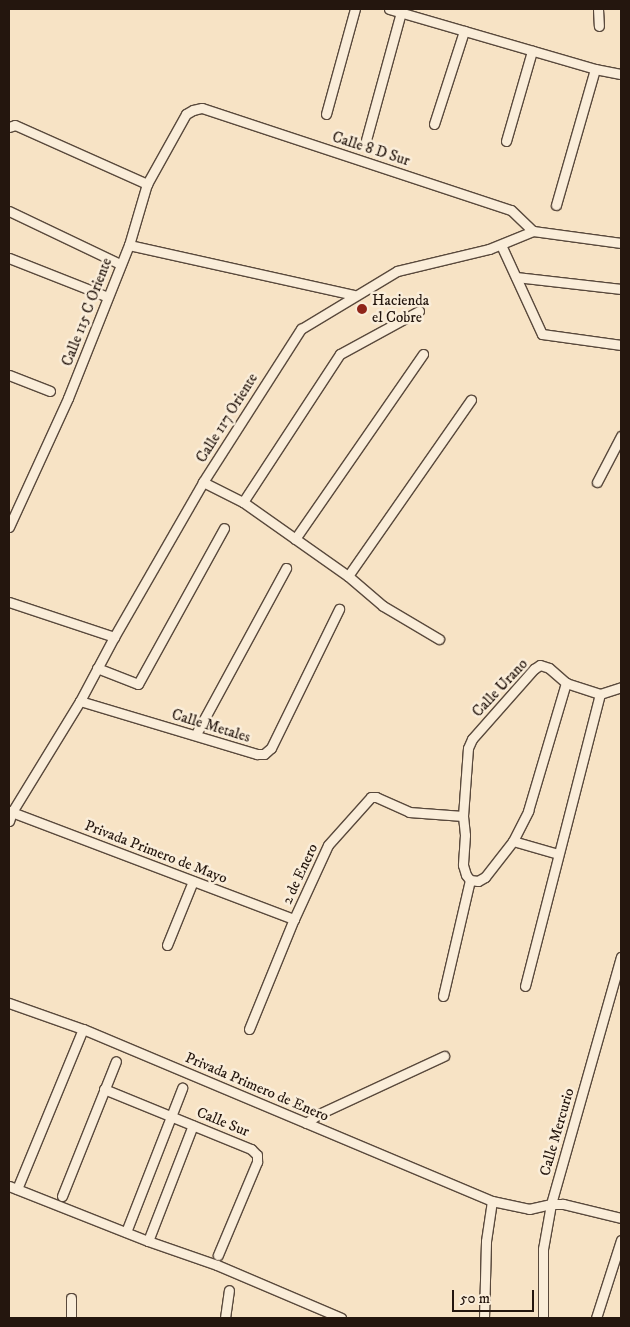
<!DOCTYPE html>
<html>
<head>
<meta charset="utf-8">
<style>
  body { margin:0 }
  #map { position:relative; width:630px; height:1327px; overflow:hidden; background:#f7e3c5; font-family:"IM FELL DW Pica",serif }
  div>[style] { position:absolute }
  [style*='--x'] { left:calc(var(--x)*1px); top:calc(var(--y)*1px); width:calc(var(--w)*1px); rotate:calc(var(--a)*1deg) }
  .roads { filter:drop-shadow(1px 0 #59493c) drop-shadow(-1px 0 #59493c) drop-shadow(0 1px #59493c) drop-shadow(0 -1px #59493c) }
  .street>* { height:9px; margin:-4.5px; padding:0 4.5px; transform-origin:4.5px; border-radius:4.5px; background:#faedd9 }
  .dots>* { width:14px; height:14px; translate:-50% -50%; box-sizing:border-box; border:2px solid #faedd9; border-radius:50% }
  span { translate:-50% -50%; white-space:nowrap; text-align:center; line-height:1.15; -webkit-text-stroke:5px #faedd9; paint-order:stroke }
  .street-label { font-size:15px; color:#24160e }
  .poi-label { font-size:15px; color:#24160e }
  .left { translate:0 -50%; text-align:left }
  .frame { position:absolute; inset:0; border:10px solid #24160e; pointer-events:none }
  .scale { position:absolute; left:452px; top:1290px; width:82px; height:22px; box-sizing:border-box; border:2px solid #24160e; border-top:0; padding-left:6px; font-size:15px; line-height:18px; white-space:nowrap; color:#24160e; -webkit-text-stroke:4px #faedd9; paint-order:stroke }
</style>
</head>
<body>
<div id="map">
  <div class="roads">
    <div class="street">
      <i style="--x:389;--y:9;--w:215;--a:16.2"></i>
      <i style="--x:595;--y:69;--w:26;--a:11"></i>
      <i style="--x:598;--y:9;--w:17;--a:87"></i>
      <i style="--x:326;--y:114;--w:109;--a:-74.6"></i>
      <i style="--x:434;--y:124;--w:98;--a:-72.1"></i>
      <i style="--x:9;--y:127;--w:6;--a:-18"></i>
      <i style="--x:15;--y:125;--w:145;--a:24.1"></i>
      <i style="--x:366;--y:140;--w:133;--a:-74.7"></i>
      <i style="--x:506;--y:141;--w:94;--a:-73.9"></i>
      <i style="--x:556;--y:205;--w:141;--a:-74"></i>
      <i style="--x:9;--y:211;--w:123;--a:25.5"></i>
      <i style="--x:129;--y:245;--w:230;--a:12.5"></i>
      <i style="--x:501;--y:245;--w:98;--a:65.3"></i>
      <i style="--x:542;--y:334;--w:80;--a:7.9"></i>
      <i style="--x:9;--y:258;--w:106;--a:21.5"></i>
      <i style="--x:516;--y:277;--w:106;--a:6.5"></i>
      <i style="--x:9;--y:375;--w:44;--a:21.3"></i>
      <i style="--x:203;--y:482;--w:45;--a:26.6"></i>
      <i style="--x:243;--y:502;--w:128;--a:35.2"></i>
      <i style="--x:348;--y:576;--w:46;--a:40.6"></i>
      <i style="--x:383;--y:606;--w:65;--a:30.5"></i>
      <i style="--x:597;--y:482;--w:52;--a:-62.4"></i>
      <i style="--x:243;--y:502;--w:177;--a:-56.8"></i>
      <i style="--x:340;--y:354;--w:90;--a:-28.6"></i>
      <i style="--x:9;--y:527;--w:142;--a:-65.4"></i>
      <i style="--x:68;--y:398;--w:165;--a:-68.3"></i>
      <i style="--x:129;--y:245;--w:64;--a:-73.6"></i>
      <i style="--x:147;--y:184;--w:80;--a:-60.9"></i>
      <i style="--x:186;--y:114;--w:8;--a:-30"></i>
      <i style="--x:193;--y:110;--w:9;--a:-13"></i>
      <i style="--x:202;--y:108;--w:325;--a:18.3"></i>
      <i style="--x:511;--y:210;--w:30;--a:44"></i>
      <i style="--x:295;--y:539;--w:225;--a:-55.3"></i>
      <i style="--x:348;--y:576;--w:215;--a:-55.1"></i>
      <i style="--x:9;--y:602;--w:111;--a:18.4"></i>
      <i style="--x:97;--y:668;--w:44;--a:21.3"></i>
      <i style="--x:138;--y:684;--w:178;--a:-61.1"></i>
      <i style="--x:80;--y:701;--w:185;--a:16.7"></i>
      <i style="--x:257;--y:754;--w:7;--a:0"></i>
      <i style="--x:264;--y:754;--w:9;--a:-41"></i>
      <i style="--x:271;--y:748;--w:155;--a:-63.9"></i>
      <i style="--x:196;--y:734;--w:189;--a:-61.5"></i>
      <i style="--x:9;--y:811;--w:305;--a:20.8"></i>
      <i style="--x:463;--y:816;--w:68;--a:-85.8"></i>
      <i style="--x:468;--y:748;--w:10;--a:-66"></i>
      <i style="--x:472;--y:739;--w:94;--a:-48.5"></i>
      <i style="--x:534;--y:669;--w:7;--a:-34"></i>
      <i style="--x:540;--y:665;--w:9;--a:18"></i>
      <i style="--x:549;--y:668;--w:23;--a:41"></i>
      <i style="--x:566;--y:683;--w:36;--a:18"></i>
      <i style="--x:600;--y:694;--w:22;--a:-18"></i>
      <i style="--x:9;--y:821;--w:9;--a:-72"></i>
      <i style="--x:12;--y:812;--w:130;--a:-58.5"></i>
      <i style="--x:80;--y:701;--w:72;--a:-62"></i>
      <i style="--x:114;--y:637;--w:179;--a:-60.1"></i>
      <i style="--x:203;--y:482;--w:182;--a:-57.4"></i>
      <i style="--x:301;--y:329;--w:112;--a:-31.1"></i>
      <i style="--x:397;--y:271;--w:95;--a:-13.4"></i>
      <i style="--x:489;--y:249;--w:48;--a:-22.2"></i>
      <i style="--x:533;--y:231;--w:89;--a:7.8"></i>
      <i style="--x:513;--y:841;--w:34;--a:-63"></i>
      <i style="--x:528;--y:811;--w:134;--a:-73.5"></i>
      <i style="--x:167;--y:945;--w:69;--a:-67.9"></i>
      <i style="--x:525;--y:986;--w:301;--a:-75.6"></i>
      <i style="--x:443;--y:996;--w:119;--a:-76.9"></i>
      <i style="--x:9;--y:1003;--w:78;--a:19.4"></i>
      <i style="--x:83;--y:1029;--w:444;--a:22.8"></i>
      <i style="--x:492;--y:1201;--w:38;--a:12"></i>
      <i style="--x:529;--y:1209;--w:23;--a:-13"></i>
      <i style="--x:551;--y:1204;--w:12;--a:0"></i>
      <i style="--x:563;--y:1204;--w:60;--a:13.6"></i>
      <i style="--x:249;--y:1029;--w:119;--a:-67.8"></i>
      <i style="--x:294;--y:919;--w:81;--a:-65.3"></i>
      <i style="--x:328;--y:845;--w:64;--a:-48.1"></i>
      <i style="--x:371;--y:797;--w:5;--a:0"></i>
      <i style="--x:376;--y:797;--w:36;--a:24"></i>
      <i style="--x:409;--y:812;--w:54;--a:4.2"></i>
      <i style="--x:463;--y:816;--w:19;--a:84"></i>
      <i style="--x:465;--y:835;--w:30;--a:94"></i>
      <i style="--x:463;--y:865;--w:10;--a:73"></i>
      <i style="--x:466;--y:875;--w:6;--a:51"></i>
      <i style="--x:470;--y:880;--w:8;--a:7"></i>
      <i style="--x:478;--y:881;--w:8;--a:-30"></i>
      <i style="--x:485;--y:877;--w:46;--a:-52.1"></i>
      <i style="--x:513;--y:841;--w:47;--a:16.1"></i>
      <i style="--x:104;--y:1089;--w:159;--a:22.2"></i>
      <i style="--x:251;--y:1149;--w:8;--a:45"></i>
      <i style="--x:257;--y:1155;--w:7;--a:90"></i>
      <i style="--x:257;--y:1162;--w:101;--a:112.8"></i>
      <i style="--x:306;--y:1123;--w:16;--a:-35"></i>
      <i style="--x:319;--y:1114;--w:138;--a:-24.9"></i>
      <i style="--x:9;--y:1186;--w:149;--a:21.6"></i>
      <i style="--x:148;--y:1241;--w:73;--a:19.2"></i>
      <i style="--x:217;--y:1265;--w:135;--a:23.1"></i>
      <i style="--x:17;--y:1189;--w:173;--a:-67.6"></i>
      <i style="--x:62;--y:1196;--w:145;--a:-68.2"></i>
      <i style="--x:126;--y:1232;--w:155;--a:-68.7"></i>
      <i style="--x:148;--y:1241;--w:124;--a:-68.8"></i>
      <i style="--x:71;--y:1318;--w:20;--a:-90"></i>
      <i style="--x:225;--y:1318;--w:28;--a:-82"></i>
      <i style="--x:484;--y:1318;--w:77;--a:-88.5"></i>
      <i style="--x:486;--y:1241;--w:40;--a:-81.5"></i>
      <i style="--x:543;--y:1318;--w:69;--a:-90"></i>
      <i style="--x:543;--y:1249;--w:46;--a:-79.9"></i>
      <i style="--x:551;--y:1204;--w:257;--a:-74.2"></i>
      <i style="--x:596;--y:1318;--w:82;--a:-72.2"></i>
    </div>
  </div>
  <div class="dots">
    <i style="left:362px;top:309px;background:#8f2418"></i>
  </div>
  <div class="street-label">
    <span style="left:371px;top:149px;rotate:18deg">Calle 8 D Sur</span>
    <span style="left:87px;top:312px;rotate:-69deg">Calle 115 C Oriente</span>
    <span style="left:227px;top:418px;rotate:-58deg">Calle 117 Oriente</span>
    <span style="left:500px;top:688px;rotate:-47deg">Calle Urano</span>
    <span style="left:211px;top:726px;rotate:17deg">Calle Metales</span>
    <span style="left:156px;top:852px;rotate:21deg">Privada Primero de Mayo</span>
    <span style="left:300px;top:874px;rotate:-65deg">2 de Enero</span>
    <span style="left:257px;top:1087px;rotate:23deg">Privada Primero de Enero</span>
    <span style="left:223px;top:1122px;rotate:22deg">Calle Sur</span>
    <span style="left:557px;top:1132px;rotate:-74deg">Calle Mercurio</span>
  </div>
  <div class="poi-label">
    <span class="left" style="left:372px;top:309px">Hacienda<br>el Cobre</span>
  </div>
  <div class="frame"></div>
  <div class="scale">50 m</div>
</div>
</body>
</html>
